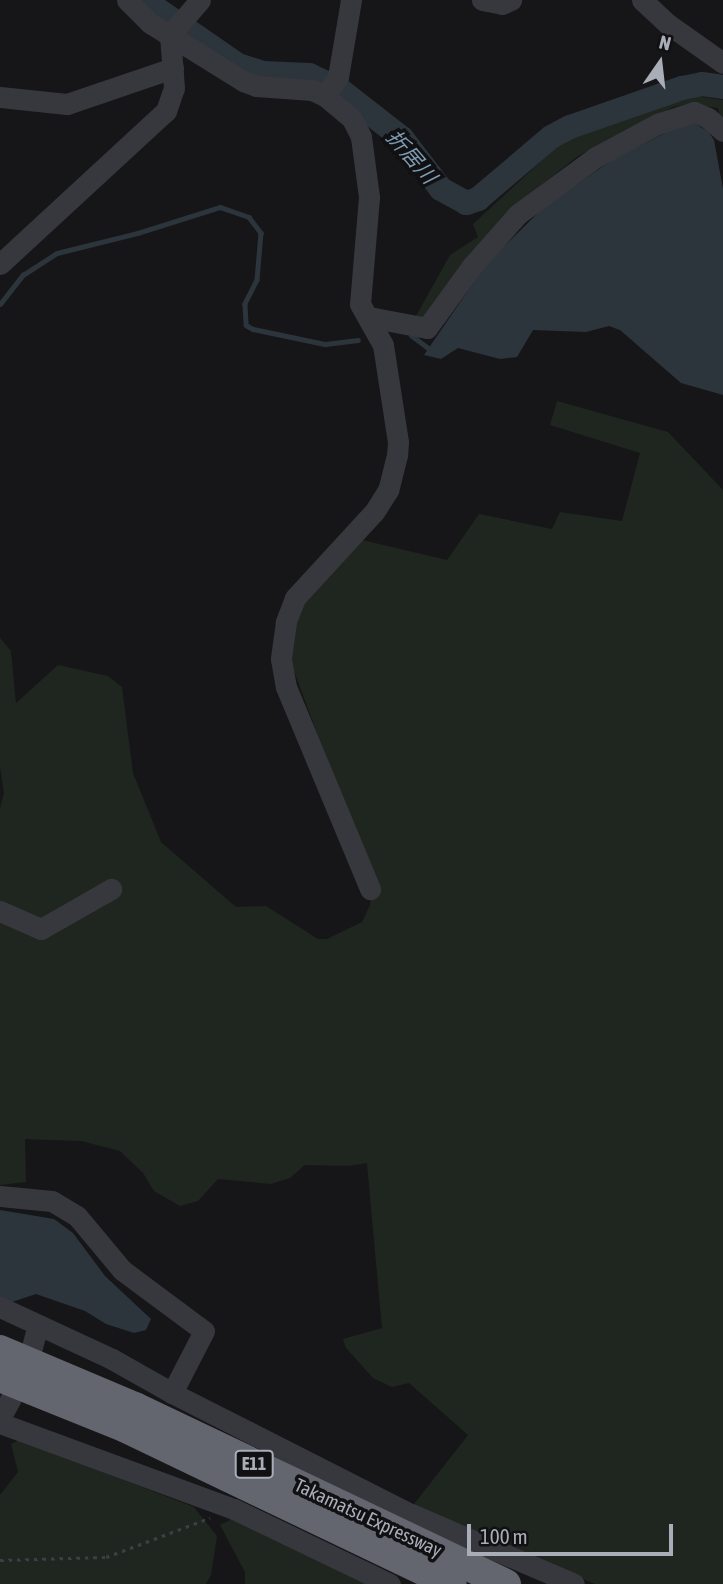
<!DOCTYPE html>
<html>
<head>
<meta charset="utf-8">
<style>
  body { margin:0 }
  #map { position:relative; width:723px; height:1584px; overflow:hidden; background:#161618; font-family:"Asap Condensed","Noto Sans JP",sans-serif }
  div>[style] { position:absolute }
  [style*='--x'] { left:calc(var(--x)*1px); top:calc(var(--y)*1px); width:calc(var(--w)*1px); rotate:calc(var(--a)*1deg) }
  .green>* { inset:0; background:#1e261f }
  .water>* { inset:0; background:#2c353c }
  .stream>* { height:4.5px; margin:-2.25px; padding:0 2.25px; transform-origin:2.25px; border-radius:2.25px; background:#2c353c }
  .river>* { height:24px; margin:-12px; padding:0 12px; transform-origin:12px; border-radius:12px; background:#2c353c }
  .path>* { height:2.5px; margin-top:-1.25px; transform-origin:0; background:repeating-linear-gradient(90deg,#3d3f44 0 3.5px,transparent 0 8.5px) }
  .minor>* { height:21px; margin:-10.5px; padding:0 10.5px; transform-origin:10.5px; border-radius:10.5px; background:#37383d }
  .highway>* { height:30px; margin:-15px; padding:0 15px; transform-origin:15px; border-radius:15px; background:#63666e }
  span { translate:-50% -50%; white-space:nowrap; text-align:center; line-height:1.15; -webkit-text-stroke:7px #111113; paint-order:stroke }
  .shield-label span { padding:2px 5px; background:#111113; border:2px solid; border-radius:5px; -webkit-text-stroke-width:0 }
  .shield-label { font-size:18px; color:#a8adb8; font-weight:700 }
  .street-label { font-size:19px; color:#a8adb8 }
  .water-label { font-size:21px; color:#7f9bb3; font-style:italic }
  .north { position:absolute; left:625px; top:28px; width:70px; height:70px; -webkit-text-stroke:5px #111113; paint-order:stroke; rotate:14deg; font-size:19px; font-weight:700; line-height:28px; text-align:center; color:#a8adb8 }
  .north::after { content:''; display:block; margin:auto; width:24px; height:32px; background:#a8adb8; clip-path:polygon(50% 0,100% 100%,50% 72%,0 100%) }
  .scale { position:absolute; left:467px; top:1524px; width:206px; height:32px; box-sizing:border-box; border:4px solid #a8adb8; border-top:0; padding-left:9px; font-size:21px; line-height:24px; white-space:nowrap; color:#a8adb8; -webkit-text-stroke:5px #111113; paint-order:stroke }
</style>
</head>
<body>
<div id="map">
  <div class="green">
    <i style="clip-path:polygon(688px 95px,723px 100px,723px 117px,720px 119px,718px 108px,688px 104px,673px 107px,578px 156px,522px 200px,426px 318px,416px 316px,450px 255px,478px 237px,473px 224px,562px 142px,587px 129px)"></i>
    <i style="clip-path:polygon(557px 401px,668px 432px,723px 490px,723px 1584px,595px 1584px,411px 1508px,468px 1435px,409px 1383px,392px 1387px,373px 1378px,346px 1348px,343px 1339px,382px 1328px,367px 1163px,348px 1166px,305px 1165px,290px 1178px,271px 1184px,218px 1179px,198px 1201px,180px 1206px,154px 1191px,143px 1173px,120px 1151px,81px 1141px,25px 1139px,26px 1182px,0 1185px,0 808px,4px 793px,0 767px,0 638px,11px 651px,16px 703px,58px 665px,108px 676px,122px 687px,133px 773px,161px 842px,236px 907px,266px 906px,318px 939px,327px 939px,362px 922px,370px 905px,373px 885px,287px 652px,299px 606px,362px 540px,447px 560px,479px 514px,552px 529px,560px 512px,622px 521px,640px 453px,550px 425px)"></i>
    <i style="clip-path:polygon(19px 1440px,194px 1507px,217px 1536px,211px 1575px,206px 1584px,0 1584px,0 1495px,18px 1472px,11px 1444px)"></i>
    <i style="clip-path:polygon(236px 1517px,368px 1584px,245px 1584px,245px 1572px,220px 1525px)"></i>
  </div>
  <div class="water">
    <i style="clip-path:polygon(693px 123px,708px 131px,714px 140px,723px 189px,723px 395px,681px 383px,620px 330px,609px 326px,586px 332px,533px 330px,517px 357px,500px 359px,458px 348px,441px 359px,424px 355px,487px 263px,542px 209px,612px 160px,671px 130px)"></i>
    <i style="clip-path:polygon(0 1210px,54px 1219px,73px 1233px,105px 1276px,151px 1319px,146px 1330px,134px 1333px,106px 1324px,85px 1311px,36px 1294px,12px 1302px,0 1301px)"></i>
  </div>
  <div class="stream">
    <i style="--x:0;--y:304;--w:37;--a:-52"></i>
    <i style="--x:23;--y:275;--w:40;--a:-32.9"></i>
    <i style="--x:57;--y:253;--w:83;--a:-13.9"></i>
    <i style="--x:138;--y:233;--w:86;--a:-17.6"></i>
    <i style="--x:220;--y:207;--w:31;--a:19"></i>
    <i style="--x:249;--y:217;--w:20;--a:53"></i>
    <i style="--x:261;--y:233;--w:47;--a:94.9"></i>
    <i style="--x:257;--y:280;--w:27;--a:117"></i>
    <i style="--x:245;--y:304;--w:21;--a:87"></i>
    <i style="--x:246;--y:325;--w:8;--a:30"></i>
    <i style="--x:253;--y:329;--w:74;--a:11.8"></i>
    <i style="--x:325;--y:344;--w:33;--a:-7"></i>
    <i style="--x:411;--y:335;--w:25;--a:37"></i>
  </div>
  <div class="river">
    <i style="--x:144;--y:0;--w:114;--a:34.7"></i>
    <i style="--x:238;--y:65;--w:26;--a:18"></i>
    <i style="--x:263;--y:73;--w:46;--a:2.5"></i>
    <i style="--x:309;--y:75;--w:33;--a:25"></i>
    <i style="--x:339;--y:89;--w:80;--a:37.9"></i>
    <i style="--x:402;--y:138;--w:64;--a:52.6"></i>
    <i style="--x:441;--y:189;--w:29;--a:29"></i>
    <i style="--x:466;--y:203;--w:13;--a:-18"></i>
    <i style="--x:478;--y:199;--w:96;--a:-40.3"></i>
    <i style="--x:551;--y:137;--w:21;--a:-28"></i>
    <i style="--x:570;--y:127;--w:119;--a:-19.2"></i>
    <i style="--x:682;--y:88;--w:20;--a:-11"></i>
    <i style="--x:702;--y:84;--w:21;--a:8"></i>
  </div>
  <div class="path">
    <i style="--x:0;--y:1560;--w:106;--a:-1.6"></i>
    <i style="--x:106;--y:1557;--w:111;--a:-20.6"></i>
  </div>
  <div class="minor">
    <i style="--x:127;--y:0;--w:33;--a:45"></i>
    <i style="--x:150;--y:23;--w:110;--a:31.9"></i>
    <i style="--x:243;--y:81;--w:14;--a:21"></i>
    <i style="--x:256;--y:86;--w:56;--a:4.1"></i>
    <i style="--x:312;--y:90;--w:14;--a:25"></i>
    <i style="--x:325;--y:96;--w:35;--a:40"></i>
    <i style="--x:352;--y:119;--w:20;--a:63"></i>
    <i style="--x:361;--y:137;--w:61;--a:82.4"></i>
    <i style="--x:369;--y:197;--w:107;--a:94.8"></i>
    <i style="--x:360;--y:304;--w:47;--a:60.7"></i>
    <i style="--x:383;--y:345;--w:98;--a:81.2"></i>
    <i style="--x:398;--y:442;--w:13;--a:94"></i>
    <i style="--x:397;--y:455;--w:36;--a:104"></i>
    <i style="--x:388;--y:490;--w:26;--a:122"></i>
    <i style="--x:374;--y:512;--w:117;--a:132.6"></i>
    <i style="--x:295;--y:598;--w:26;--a:111"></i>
    <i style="--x:286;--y:622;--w:37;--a:98"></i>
    <i style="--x:281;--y:659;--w:28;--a:80"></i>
    <i style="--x:286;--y:687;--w:219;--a:67.4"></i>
    <i style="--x:482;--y:0;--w:20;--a:11"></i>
    <i style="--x:502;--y:4;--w:10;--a:-24"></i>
    <i style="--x:642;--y:0;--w:35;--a:43"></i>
    <i style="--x:668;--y:24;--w:67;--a:35.3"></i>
    <i style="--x:325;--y:96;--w:23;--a:-56"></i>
    <i style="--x:338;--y:77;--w:78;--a:-80.4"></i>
    <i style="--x:0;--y:97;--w:67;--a:6"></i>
    <i style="--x:67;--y:104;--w:112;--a:-18.8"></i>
    <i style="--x:0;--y:264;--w:226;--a:-42.7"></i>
    <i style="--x:166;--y:111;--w:24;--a:-71"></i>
    <i style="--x:174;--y:88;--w:53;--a:-94.3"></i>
    <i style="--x:170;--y:35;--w:46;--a:-49.4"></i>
    <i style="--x:369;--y:317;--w:59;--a:10.7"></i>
    <i style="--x:427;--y:328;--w:77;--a:-54"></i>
    <i style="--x:472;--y:266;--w:69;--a:-48.5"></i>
    <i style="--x:518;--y:214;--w:97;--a:-36.2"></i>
    <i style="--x:596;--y:157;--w:69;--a:-28.4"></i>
    <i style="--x:657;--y:124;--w:39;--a:-18"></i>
    <i style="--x:694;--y:112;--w:15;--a:23"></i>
    <i style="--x:708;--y:118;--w:20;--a:41"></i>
    <i style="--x:0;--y:911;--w:45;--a:23.7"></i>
    <i style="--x:41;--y:929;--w:81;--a:-29.7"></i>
    <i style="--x:0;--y:1196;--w:52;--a:5.5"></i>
    <i style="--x:52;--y:1201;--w:29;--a:31"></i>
    <i style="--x:77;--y:1216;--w:70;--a:50.2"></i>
    <i style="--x:122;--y:1270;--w:102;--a:36.6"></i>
    <i style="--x:204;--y:1331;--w:70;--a:117.3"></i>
    <i style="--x:0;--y:1307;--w:123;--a:24.9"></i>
    <i style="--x:112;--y:1359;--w:69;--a:29.5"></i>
    <i style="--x:172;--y:1393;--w:268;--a:26.9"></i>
    <i style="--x:411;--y:1514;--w:177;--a:23.2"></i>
    <i style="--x:32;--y:1347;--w:23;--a:-75"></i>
    <i style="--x:0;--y:1418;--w:21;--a:-61"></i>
    <i style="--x:0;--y:1423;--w:249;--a:20.2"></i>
    <i style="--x:234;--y:1509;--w:173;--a:25.7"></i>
  </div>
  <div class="highway">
    <i style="--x:0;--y:1350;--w:147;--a:22.9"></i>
    <i style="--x:135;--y:1407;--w:411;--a:25.5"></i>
    <i style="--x:0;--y:1377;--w:136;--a:22"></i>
    <i style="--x:126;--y:1428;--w:361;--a:25.6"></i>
  </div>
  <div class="shield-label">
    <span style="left:254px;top:1464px">E11</span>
  </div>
  <div class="street-label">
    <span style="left:368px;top:1518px;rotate:25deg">Takamatsu Expressway</span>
  </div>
  <div class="water-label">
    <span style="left:412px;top:156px;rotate:49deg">折居川</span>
  </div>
  <div class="north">N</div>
  <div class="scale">100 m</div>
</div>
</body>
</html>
